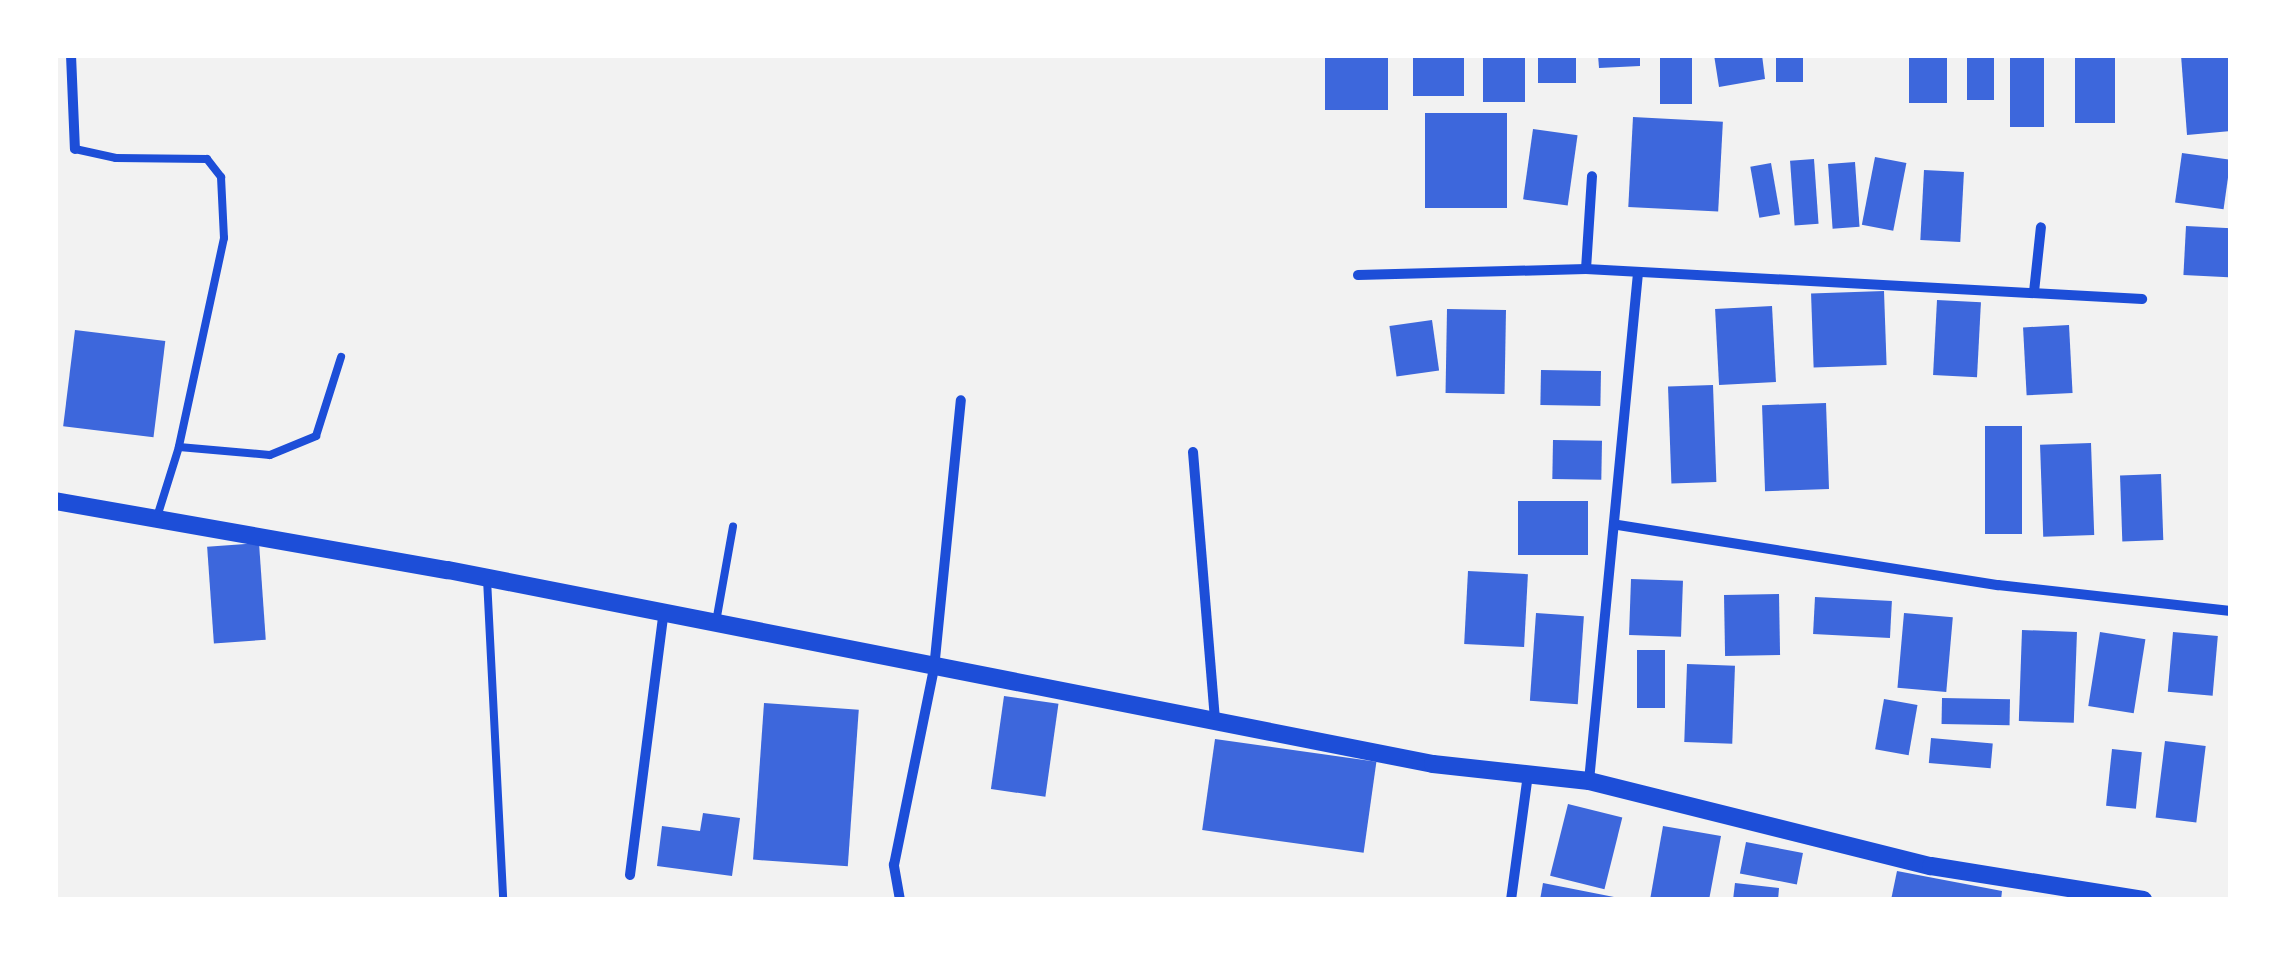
<!DOCTYPE html>
<html>
<head>
<meta charset="utf-8">
<style>
  body { margin:0 }
  #map { position:relative; width:2286px; height:955px; overflow:hidden; background:#f2f2f2; font-family:"Public Sans",sans-serif }
  div>[style] { position:absolute }
  [style*='--x'] { left:calc(var(--x)*1px); top:calc(var(--y)*1px); width:calc(var(--w)*1px); rotate:calc(var(--a)*1deg) }
  .building>* { inset:0; background:#3d67dc; transform-origin:0 0 }
  .service>* { height:8px; margin:-4px; padding:0 4px; transform-origin:4px; border-radius:4px; background:#1d4ed8 }
  .minor>* { height:10px; margin:-5px; padding:0 5px; transform-origin:5px; border-radius:5px; background:#1d4ed8 }
  .tertiary>* { height:18px; margin:-9px; padding:0 9px; transform-origin:9px; border-radius:9px; background:#1d4ed8 }
  span { translate:-50% -50%; white-space:nowrap; text-align:center; line-height:1.15; -webkit-text-stroke:10px #fff; paint-order:stroke }
  .frame { position:absolute; inset:0; border:58px solid #fff; pointer-events:none }
</style>
</head>
<body>
<div id="map">
  <div class="building">
    <i style="left:1325px;top:55px;width:63px;height:55px"></i>
    <i style="left:1413px;top:55px;width:51px;height:41px"></i>
    <i style="left:1483px;top:55px;width:42px;height:47px"></i>
    <i style="left:1538px;top:55px;width:38px;height:28px"></i>
    <i style="clip-path:polygon(1598px 55px,1640px 55px,1640px 66px,1599px 68px)"></i>
    <i style="left:1660px;top:55px;width:32px;height:49px"></i>
    <i style="clip-path:polygon(1714px 55px,1762px 55px,1765px 79px,1719px 87px)"></i>
    <i style="left:1776px;top:55px;width:27px;height:27px"></i>
    <i style="left:1909px;top:55px;width:38px;height:48px"></i>
    <i style="left:1967px;top:55px;width:27px;height:45px"></i>
    <i style="left:2010px;top:55px;width:34px;height:72px"></i>
    <i style="left:2075px;top:55px;width:40px;height:68px"></i>
    <i style="clip-path:polygon(2181px 55px,2231px 55px,2231px 131px,2187px 135px)"></i>
    <i style="left:1507px;top:113px;width:95px;height:82px;rotate:90deg"></i>
    <i style="left:1633px;top:117px;width:90px;height:90px;rotate:3deg"></i>
    <i style="left:1533px;top:129px;width:45px;height:71px;rotate:8deg"></i>
    <i style="left:2182px;top:153px;width:49px;height:50px;rotate:8deg"></i>
    <i style="left:1875px;top:157px;width:32px;height:69px;rotate:11deg"></i>
    <i style="left:1814px;top:159px;width:65px;height:24px;rotate:86deg"></i>
    <i style="left:1855px;top:162px;width:65px;height:27px;rotate:86deg"></i>
    <i style="left:1771px;top:163px;width:52px;height:21px;rotate:80deg"></i>
    <i style="left:1924px;top:170px;width:40px;height:70px;rotate:3deg"></i>
    <i style="left:2186px;top:226px;width:45px;height:49px;rotate:3deg"></i>
    <i style="left:1884px;top:291px;width:74px;height:73px;rotate:88deg"></i>
    <i style="left:1937px;top:300px;width:44px;height:75px;rotate:3deg"></i>
    <i style="left:1772px;top:306px;width:76px;height:57px;rotate:87deg"></i>
    <i style="left:1447px;top:309px;width:59px;height:84px;rotate:1deg"></i>
    <i style="left:1432px;top:320px;width:51px;height:43px;rotate:82deg"></i>
    <i style="left:2069px;top:325px;width:68px;height:46px;rotate:87deg"></i>
    <i style="left:75px;top:330px;width:91px;height:97px;rotate:7deg"></i>
    <i style="left:1541px;top:370px;width:60px;height:35px;rotate:1deg"></i>
    <i style="left:1713px;top:385px;width:97px;height:45px;rotate:88deg"></i>
    <i style="left:1826px;top:403px;width:86px;height:64px;rotate:88deg"></i>
    <i style="left:2022px;top:426px;width:108px;height:37px;rotate:90deg"></i>
    <i style="left:1553px;top:440px;width:49px;height:39px;rotate:1deg"></i>
    <i style="left:2091px;top:443px;width:92px;height:51px;rotate:88deg"></i>
    <i style="left:2161px;top:474px;width:66px;height:41px;rotate:88deg"></i>
    <i style="left:1518px;top:501px;width:70px;height:54px"></i>
    <i style="left:259px;top:543px;width:97px;height:52px;rotate:86deg"></i>
    <i style="left:1468px;top:571px;width:60px;height:73px;rotate:3deg"></i>
    <i style="left:1631px;top:579px;width:52px;height:56px;rotate:2deg"></i>
    <i style="left:1779px;top:594px;width:61px;height:55px;rotate:89deg"></i>
    <i style="left:1815px;top:597px;width:77px;height:37px;rotate:3deg"></i>
    <i style="left:1536px;top:613px;width:48px;height:88px;rotate:4deg"></i>
    <i style="left:1904px;top:613px;width:49px;height:75px;rotate:5deg"></i>
    <i style="left:2022px;top:630px;width:55px;height:91px;rotate:2deg"></i>
    <i style="left:2100px;top:632px;width:46px;height:75px;rotate:9deg"></i>
    <i style="left:2173px;top:632px;width:45px;height:60px;rotate:5deg"></i>
    <i style="left:1637px;top:650px;width:28px;height:58px"></i>
    <i style="left:1687px;top:664px;width:48px;height:78px;rotate:2deg"></i>
    <i style="left:1004px;top:696px;width:55px;height:94px;rotate:8deg"></i>
    <i style="left:1942px;top:698px;width:68px;height:26px;rotate:1deg"></i>
    <i style="left:1884px;top:699px;width:34px;height:51px;rotate:10deg"></i>
    <i style="left:764px;top:703px;width:95px;height:157px;rotate:4deg"></i>
    <i style="left:1931px;top:738px;width:62px;height:25px;rotate:5deg"></i>
    <i style="left:1215px;top:739px;width:163px;height:92px;rotate:8deg"></i>
    <i style="left:2165px;top:741px;width:41px;height:77px;rotate:7deg"></i>
    <i style="left:2112px;top:749px;width:30px;height:57px;rotate:6deg"></i>
    <i style="left:1568px;top:804px;width:56px;height:74px;rotate:14deg"></i>
    <i style="clip-path:polygon(703px 813px,740px 818px,732px 876px,657px 866px,662px 826px,700px 831px)"></i>
    <i style="clip-path:polygon(1663px 826px,1721px 836px,1709px 900px,1650px 900px)"></i>
    <i style="left:1746px;top:842px;width:58px;height:32px;rotate:11deg"></i>
    <i style="clip-path:polygon(1897px 871px,2002px 891px,2001px 900px,1891px 900px)"></i>
    <i style="clip-path:polygon(1543px 883px,1614px 897px,1613px 900px,1540px 900px)"></i>
    <i style="clip-path:polygon(1735px 883px,1779px 888px,1778px 900px,1733px 900px)"></i>
  </div>
  <div class="service">
    <i style="--x:75;--y:149;--w:42;--a:12.4"></i>
    <i style="--x:116;--y:158;--w:91;--a:0.6"></i>
    <i style="--x:207;--y:159;--w:23;--a:52"></i>
    <i style="--x:221;--y:177;--w:61;--a:87.2"></i>
    <i style="--x:224;--y:238;--w:214;--a:102.2"></i>
    <i style="--x:157;--y:517;--w:73;--a:-72.6"></i>
    <i style="--x:179;--y:447;--w:91;--a:5"></i>
    <i style="--x:270;--y:455;--w:50;--a:-22.4"></i>
    <i style="--x:316;--y:436;--w:83;--a:-72.4"></i>
    <i style="--x:487;--y:579;--w:321;--a:87.1"></i>
    <i style="--x:716;--y:622;--w:97;--a:-79.9"></i>
  </div>
  <div class="minor">
    <i style="--x:71;--y:55;--w:94;--a:87.6"></i>
    <i style="--x:1586;--y:269;--w:93;--a:-86.3"></i>
    <i style="--x:1358;--y:275;--w:228;--a:-1.5"></i>
    <i style="--x:1586;--y:269;--w:557;--a:3.09"></i>
    <i style="--x:2034;--y:292;--w:65;--a:-83.9"></i>
    <i style="--x:1193;--y:452;--w:268;--a:85.3"></i>
    <i style="--x:1618;--y:525;--w:385;--a:9"></i>
    <i style="--x:1998;--y:585;--w:234;--a:6.4"></i>
    <i style="--x:1589;--y:781;--w:510;--a:-84.49"></i>
    <i style="--x:630;--y:875;--w:261;--a:-82.7"></i>
    <i style="--x:900;--y:900;--w:36;--a:-100"></i>
    <i style="--x:894;--y:865;--w:200;--a:-78.5"></i>
    <i style="--x:934;--y:669;--w:270;--a:-84.3"></i>
    <i style="--x:1511;--y:900;--w:127;--a:-82.3"></i>
  </div>
  <div class="tertiary">
    <i style="--x:55;--y:501;--w:399;--a:10"></i>
    <i style="--x:448;--y:570;--w:1004;--a:11.14"></i>
    <i style="--x:1433;--y:764;--w:157;--a:6.2"></i>
    <i style="--x:1589;--y:781;--w:352;--a:14"></i>
    <i style="--x:1931;--y:866;--w:215;--a:9.1"></i>
  </div>
  <div class="frame"></div>
</div>
</body>
</html>
